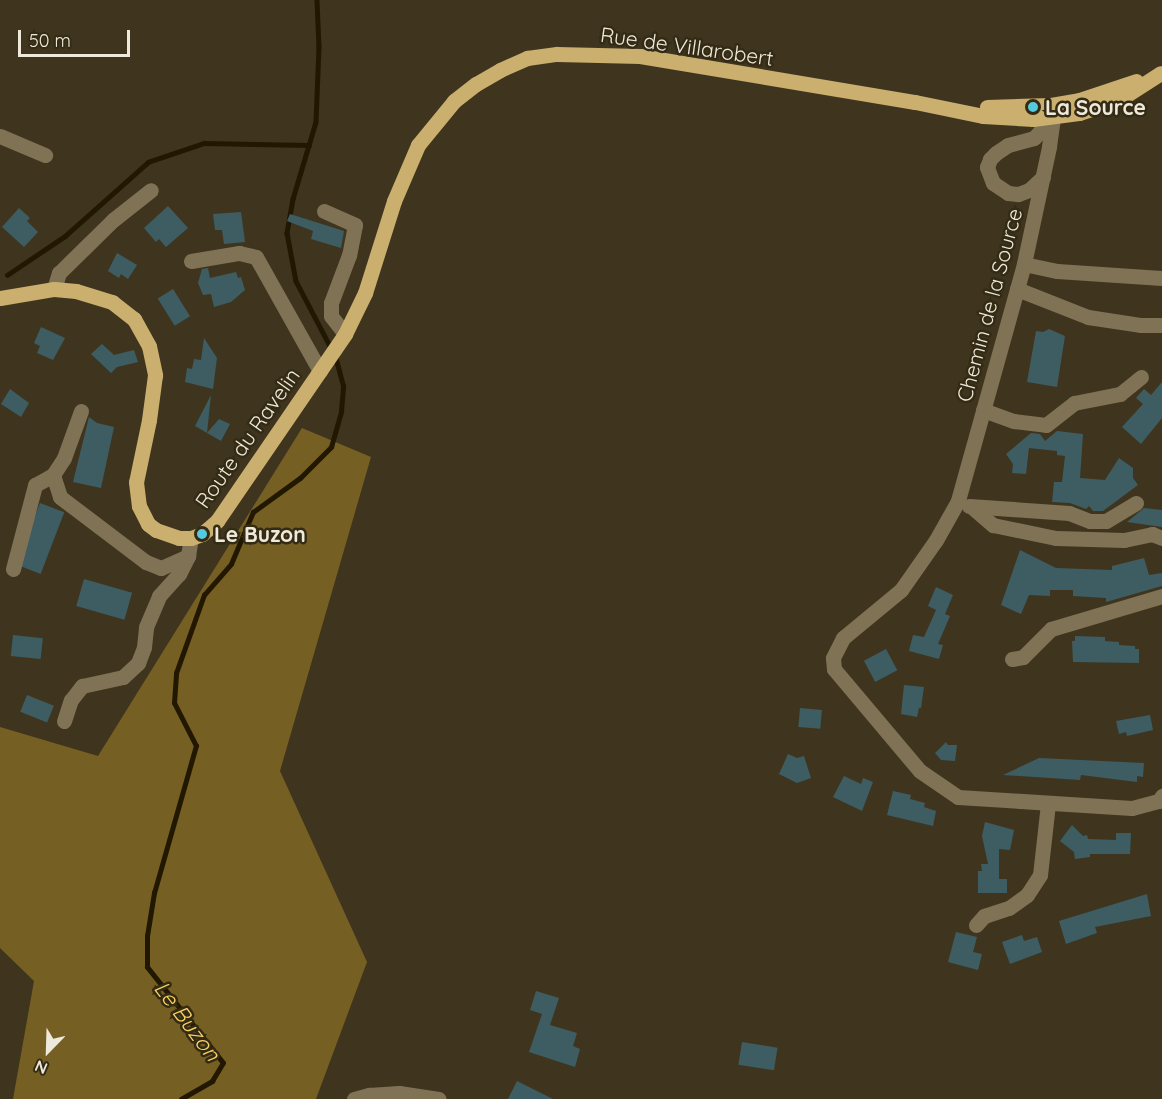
<!DOCTYPE html>
<html>
<head>
<meta charset="utf-8">
<style>
  body { margin:0 }
  #map { position:relative; width:1162px; height:1099px; overflow:hidden; background:#3f351e; font-family:Quicksand,sans-serif }
  div>[style] { position:absolute }
  [style*='--x'] { left:calc(var(--x)*1px); top:calc(var(--y)*1px); width:calc(var(--w)*1px); rotate:calc(var(--a)*1deg) }
  .forest>* { inset:0; background:#765f22 }
  .stream>* { height:4.5px; margin:-2.25px; padding:0 2.25px; transform-origin:2.25px; border-radius:2.25px; background:#221801 }
  .building>* { inset:0; background:#3d5d63; transform-origin:0 0 }
  .minor>* { height:15px; margin:-7.5px; padding:0 7.5px; transform-origin:7.5px; border-radius:7.5px; background:#807355 }
  .major>* { height:15px; margin:-7.5px; padding:0 7.5px; transform-origin:7.5px; border-radius:7.5px; background:#caaf6e }
  .dots>* { width:16px; height:16px; translate:-50% -50%; box-sizing:border-box; border:3px solid #342b14; border-radius:50% }
  span { translate:-50% -50%; white-space:nowrap; text-align:center; line-height:1.15; -webkit-text-stroke:5px #342b14; paint-order:stroke }
  .street-label { font-size:21px; color:#efe9db }
  .poi-label { font-size:21px; color:#efe9db; font-weight:700 }
  .left { translate:0 -50%; text-align:left }
  .water-label { font-size:22px; color:#fbd164; font-style:italic }
  .north { position:absolute; left:18px; top:1021px; width:60px; height:60px; -webkit-text-stroke:4px #342b14; paint-order:stroke; rotate:203deg; font-size:16px; font-weight:700; line-height:24px; text-align:center; color:#efe9db }
  .north::after { content:''; display:block; margin:auto; width:21px; height:27px; background:#efe9db; clip-path:polygon(50% 0,100% 100%,50% 72%,0 100%) }
  .scale { position:absolute; left:18px; top:30px; width:112px; height:27px; box-sizing:border-box; border:3px solid #efe9db; border-top:0; padding-left:8px; font-size:18px; line-height:21px; white-space:nowrap; color:#efe9db; -webkit-text-stroke:4px #342b14; paint-order:stroke }
</style>
</head>
<body>
<div id="map">
  <div class="forest">
    <i style="clip-path:polygon(302px 428px,371px 457px,280px 771px,367px 962px,316px 1099px,13px 1099px,34px 981px,0 948px,0 727px,98px 756px)"></i>
  </div>
  <div class="stream">
    <i style="--x:317;--y:0;--w:47;--a:87.6"></i>
    <i style="--x:319;--y:47;--w:75;--a:92.3"></i>
    <i style="--x:316;--y:122;--w:80;--a:106.6"></i>
    <i style="--x:293;--y:199;--w:35;--a:100"></i>
    <i style="--x:287;--y:233;--w:49;--a:79.4"></i>
    <i style="--x:296;--y:281;--w:76;--a:62.4"></i>
    <i style="--x:7;--y:275;--w:70;--a:-33.9"></i>
    <i style="--x:65;--y:236;--w:111;--a:-41.7"></i>
    <i style="--x:148;--y:162;--w:59;--a:-18.7"></i>
    <i style="--x:204;--y:143;--w:105;--a:1.1"></i>
    <i style="--x:181;--y:1099;--w:36;--a:-30"></i>
    <i style="--x:212;--y:1081;--w:21;--a:-59"></i>
    <i style="--x:223;--y:1063;--w:122;--a:-128.4"></i>
    <i style="--x:147;--y:967;--w:31;--a:-90"></i>
    <i style="--x:147;--y:936;--w:44;--a:-80.8"></i>
    <i style="--x:154;--y:893;--w:153;--a:-74.1"></i>
    <i style="--x:196;--y:746;--w:48;--a:-117.1"></i>
    <i style="--x:174;--y:703;--w:30;--a:-86"></i>
    <i style="--x:176;--y:673;--w:83;--a:-70.3"></i>
    <i style="--x:204;--y:595;--w:41;--a:-48.9"></i>
    <i style="--x:231;--y:564;--w:56;--a:-67.1"></i>
    <i style="--x:253;--y:512;--w:58;--a:-35.9"></i>
    <i style="--x:300;--y:478;--w:44;--a:-45"></i>
    <i style="--x:331;--y:447;--w:37;--a:-74"></i>
    <i style="--x:341;--y:411;--w:25;--a:-85"></i>
    <i style="--x:343;--y:386;--w:31;--a:-105"></i>
  </div>
  <div class="building">
    <i style="clip-path:polygon(168px 206px,188px 228px,166px 247px,159px 239px,156px 242px,144px 228px)"></i>
    <i style="clip-path:polygon(19px 208px,30px 218px,27px 221px,38px 232px,24px 247px,2px 227px)"></i>
    <i style="clip-path:polygon(241px 212px,245px 242px,224px 244px,222px 230px,215px 230px,213px 214px)"></i>
    <i style="clip-path:polygon(290px 214px,344px 231px,341px 248px,311px 239px,313px 231px,287px 221px)"></i>
    <i style="clip-path:polygon(117px 253px,137px 265px,128px 279px,121px 274px,119px 278px,108px 271px)"></i>
    <i style="clip-path:polygon(208px 268px,210px 278px,236px 272px,238px 278px,241px 277px,245px 290px,231px 302px,214px 307px,211px 294px,203px 295px,198px 283px,202px 269px)"></i>
    <i style="left:173px;top:289px;width:32px;height:18px;rotate:58deg"></i>
    <i style="clip-path:polygon(41px 327px,65px 338px,53px 360px,37px 353px,40px 346px,34px 343px)"></i>
    <i style="clip-path:polygon(1049px 329px,1065px 336px,1057px 387px,1027px 382px,1036px 331px,1043px 332px)"></i>
    <i style="clip-path:polygon(204px 338px,217px 358px,213px 389px,185px 382px,187px 368px,192px 369px,194px 359px,201px 360px)"></i>
    <i style="clip-path:polygon(102px 344px,114px 355px,134px 350px,138px 362px,117px 367px,111px 373px,91px 354px)"></i>
    <i style="clip-path:polygon(1162px 382px,1162px 418px,1141px 444px,1122px 427px,1143px 404px,1136px 398px,1144px 389px,1151px 395px)"></i>
    <i style="clip-path:polygon(10px 389px,29px 403px,21px 417px,1px 404px)"></i>
    <i style="clip-path:polygon(211px 395px,207px 433px,219px 419px,230px 424px,221px 441px,195px 426px)"></i>
    <i style="clip-path:polygon(89px 417px,97px 423px,114px 427px,101px 488px,73px 482px)"></i>
    <i style="clip-path:polygon(1057px 431px,1083px 434px,1080px 478px,1105px 480px,1119px 458px,1133px 468px,1133px 478px,1138px 485px,1103px 511px,1093px 511px,1089px 506px,1086px 509px,1070px 503px,1052px 502px,1054px 482px,1062px 482px,1065px 456px,1057px 455px,1057px 451px,1029px 448px,1026px 474px,1012px 473px,1013px 464px,1006px 454px,1031px 433px,1040px 434px,1045px 441px)"></i>
    <i style="left:40px;top:503px;width:26px;height:66px;rotate:21deg"></i>
    <i style="clip-path:polygon(1144px 508px,1162px 510px,1162px 527px,1127px 522px)"></i>
    <i style="clip-path:polygon(1020px 550px,1056px 568px,1112px 570px,1112px 566px,1144px 558px,1149px 575px,1162px 573px,1162px 586px,1106px 602px,1106px 598px,1073px 596px,1073px 590px,1050px 590px,1050px 596px,1029px 595px,1021px 614px,1001px 605px)"></i>
    <i style="left:84px;top:579px;width:50px;height:28px;rotate:16deg"></i>
    <i style="clip-path:polygon(936px 587px,953px 595px,945px 614px,950px 616px,938px 644px,943px 645px,939px 659px,909px 651px,913px 635px,924px 637px,936px 610px,928px 606px)"></i>
    <i style="left:13px;top:635px;width:30px;height:21px;rotate:6deg"></i>
    <i style="clip-path:polygon(1075px 636px,1105px 637px,1105px 641px,1119px 642px,1119px 645px,1135px 646px,1135px 649px,1139px 649px,1139px 663px,1073px 662px,1072px 641px,1075px 641px)"></i>
    <i style="left:886px;top:649px;width:24px;height:25px;rotate:62deg"></i>
    <i style="clip-path:polygon(904px 685px,924px 687px,921px 708px,919px 708px,917px 717px,901px 714px)"></i>
    <i style="left:27px;top:695px;width:29px;height:18px;rotate:22deg"></i>
    <i style="left:800px;top:708px;width:22px;height:19px;rotate:5deg"></i>
    <i style="clip-path:polygon(1150px 715px,1153px 730px,1127px 736px,1126px 732px,1119px 734px,1116px 721px)"></i>
    <i style="clip-path:polygon(946px 742px,948px 745px,957px 745px,955px 761px,941px 760px,935px 753px)"></i>
    <i style="clip-path:polygon(788px 754px,797px 758px,804px 756px,811px 778px,797px 783px,779px 774px)"></i>
    <i style="clip-path:polygon(1039px 758px,1144px 763px,1143px 777px,1137px 776px,1137px 782px,1081px 775px,1080px 780px,1003px 775px)"></i>
    <i style="clip-path:polygon(844px 776px,861px 784px,863px 778px,873px 782px,862px 811px,833px 797px)"></i>
    <i style="clip-path:polygon(893px 791px,911px 795px,910px 799px,925px 803px,924px 807px,936px 811px,933px 826px,887px 815px)"></i>
    <i style="clip-path:polygon(985px 822px,1014px 830px,1010px 850px,999px 849px,999px 879px,1007px 879px,1007px 893px,978px 893px,978px 871px,982px 871px,981px 864px,988px 864px,982px 836px)"></i>
    <i style="clip-path:polygon(1072px 825px,1083px 836px,1087px 835px,1088px 839px,1116px 840px,1116px 833px,1131px 833px,1130px 854px,1090px 854px,1090px 857px,1075px 859px,1074px 852px,1060px 841px)"></i>
    <i style="clip-path:polygon(1147px 894px,1151px 916px,1095px 927px,1097px 933px,1066px 944px,1059px 921px)"></i>
    <i style="clip-path:polygon(956px 932px,977px 937px,973px 952px,982px 954px,978px 970px,948px 962px)"></i>
    <i style="clip-path:polygon(1022px 935px,1024px 941px,1037px 937px,1042px 952px,1010px 964px,1002px 942px)"></i>
    <i style="clip-path:polygon(536px 991px,559px 998px,550px 1025px,577px 1033px,573px 1046px,580px 1049px,575px 1067px,529px 1052px,542px 1014px,530px 1010px)"></i>
    <i style="left:742px;top:1042px;width:36px;height:23px;rotate:9deg"></i>
    <i style="clip-path:polygon(517px 1081px,553px 1099px,508px 1099px)"></i>
  </div>
  <div class="minor">
    <i style="--x:1053;--y:118;--w:29;--a:98"></i>
    <i style="--x:1049;--y:147;--w:120;--a:102.1"></i>
    <i style="--x:1024;--y:264;--w:246;--a:105.6"></i>
    <i style="--x:958;--y:501;--w:45;--a:119.4"></i>
    <i style="--x:936;--y:540;--w:61;--a:125"></i>
    <i style="--x:901;--y:590;--w:75;--a:140.4"></i>
    <i style="--x:843;--y:638;--w:22;--a:117"></i>
    <i style="--x:833;--y:658;--w:11;--a:85"></i>
    <i style="--x:834;--y:669;--w:133;--a:49.9"></i>
    <i style="--x:920;--y:771;--w:46;--a:34.4"></i>
    <i style="--x:958;--y:797;--w:174;--a:3.6"></i>
    <i style="--x:1132;--y:808;--w:28;--a:-15"></i>
    <i style="--x:1159;--y:801;--w:6;--a:-59"></i>
    <i style="--x:0;--y:136;--w:49;--a:22.9"></i>
    <i style="--x:1043;--y:177;--w:19;--a:137"></i>
    <i style="--x:1029;--y:190;--w:12;--a:160"></i>
    <i style="--x:1018;--y:194;--w:10;--a:-174"></i>
    <i style="--x:1008;--y:193;--w:18;--a:-146"></i>
    <i style="--x:993;--y:183;--w:17;--a:-111"></i>
    <i style="--x:987;--y:167;--w:9;--a:-69"></i>
    <i style="--x:990;--y:159;--w:8;--a:-45"></i>
    <i style="--x:996;--y:153;--w:14;--a:-34"></i>
    <i style="--x:1008;--y:145;--w:27;--a:-15"></i>
    <i style="--x:1034;--y:138;--w:28;--a:-48"></i>
    <i style="--x:324;--y:211;--w:34;--a:24"></i>
    <i style="--x:355;--y:225;--w:31;--a:101"></i>
    <i style="--x:349;--y:255;--w:51;--a:110.6"></i>
    <i style="--x:331;--y:303;--w:13;--a:90"></i>
    <i style="--x:331;--y:316;--w:23;--a:52"></i>
    <i style="--x:191;--y:261;--w:49;--a:-9.5"></i>
    <i style="--x:239;--y:253;--w:17;--a:13"></i>
    <i style="--x:256;--y:257;--w:131;--a:60.7"></i>
    <i style="--x:1024;--y:264;--w:34;--a:12"></i>
    <i style="--x:1057;--y:271;--w:105;--a:3.8"></i>
    <i style="--x:54;--y:289;--w:17;--a:-73"></i>
    <i style="--x:59;--y:273;--w:76;--a:-44.5"></i>
    <i style="--x:113;--y:220;--w:48;--a:-38.3"></i>
    <i style="--x:1017;--y:289;--w:76;--a:21.5"></i>
    <i style="--x:1088;--y:317;--w:54;--a:8.6"></i>
    <i style="--x:1141;--y:325;--w:21;--a:0"></i>
    <i style="--x:983;--y:410;--w:33;--a:20"></i>
    <i style="--x:1014;--y:421;--w:32;--a:7"></i>
    <i style="--x:1046;--y:425;--w:36;--a:-38"></i>
    <i style="--x:1074;--y:403;--w:47;--a:-11.1"></i>
    <i style="--x:1120;--y:394;--w:27;--a:-39"></i>
    <i style="--x:53;--y:475;--w:23;--a:72"></i>
    <i style="--x:60;--y:497;--w:108;--a:37.1"></i>
    <i style="--x:146;--y:562;--w:16;--a:22"></i>
    <i style="--x:161;--y:568;--w:30;--a:-24"></i>
    <i style="--x:969;--y:506;--w:100;--a:4"></i>
    <i style="--x:1069;--y:513;--w:22;--a:21"></i>
    <i style="--x:1090;--y:521;--w:16;--a:0"></i>
    <i style="--x:1106;--y:521;--w:35;--a:-31"></i>
    <i style="--x:972;--y:507;--w:28;--a:41"></i>
    <i style="--x:993;--y:525;--w:64;--a:11.7"></i>
    <i style="--x:1056;--y:538;--w:68;--a:1.7"></i>
    <i style="--x:1124;--y:540;--w:29;--a:-12"></i>
    <i style="--x:1152;--y:534;--w:11;--a:22"></i>
    <i style="--x:13;--y:569;--w:87;--a:-75.3"></i>
    <i style="--x:35;--y:485;--w:21;--a:-29"></i>
    <i style="--x:53;--y:475;--w:20;--a:-57"></i>
    <i style="--x:64;--y:458;--w:50;--a:-70.1"></i>
    <i style="--x:1012;--y:659;--w:11;--a:-10"></i>
    <i style="--x:1023;--y:657;--w:40;--a:-45"></i>
    <i style="--x:1051;--y:629;--w:116;--a:-16.6"></i>
    <i style="--x:64;--y:721;--w:22;--a:-72"></i>
    <i style="--x:71;--y:700;--w:18;--a:-52"></i>
    <i style="--x:82;--y:686;--w:42;--a:-12.4"></i>
    <i style="--x:123;--y:677;--w:21;--a:-43"></i>
    <i style="--x:138;--y:663;--w:17;--a:-69"></i>
    <i style="--x:144;--y:647;--w:20;--a:-84"></i>
    <i style="--x:146;--y:627;--w:34;--a:-67"></i>
    <i style="--x:159;--y:596;--w:30;--a:-48"></i>
    <i style="--x:179;--y:574;--w:20;--a:-63"></i>
    <i style="--x:188;--y:556;--w:18;--a:-81"></i>
    <i style="--x:976;--y:925;--w:12;--a:-48"></i>
    <i style="--x:984;--y:916;--w:26;--a:-18"></i>
    <i style="--x:1009;--y:908;--w:22;--a:-36"></i>
    <i style="--x:1027;--y:895;--w:24;--a:-57"></i>
    <i style="--x:1040;--y:875;--w:71;--a:-83.6"></i>
    <i style="--x:354;--y:1099;--w:16;--a:-15"></i>
    <i style="--x:369;--y:1095;--w:30;--a:-4"></i>
    <i style="--x:399;--y:1093;--w:40;--a:8.5"></i>
  </div>
  <div class="major">
    <i style="--x:987;--y:107;--w:64;--a:-1.8"></i>
    <i style="--x:1051;--y:105;--w:28;--a:-10"></i>
    <i style="--x:1079;--y:100;--w:60;--a:-18.4"></i>
    <i style="--x:0;--y:298;--w:55;--a:-9.5"></i>
    <i style="--x:54;--y:289;--w:22;--a:5"></i>
    <i style="--x:76;--y:291;--w:38;--a:17"></i>
    <i style="--x:112;--y:302;--w:28;--a:38"></i>
    <i style="--x:134;--y:319;--w:31;--a:61"></i>
    <i style="--x:149;--y:346;--w:30;--a:78"></i>
    <i style="--x:155;--y:375;--w:45;--a:97.6"></i>
    <i style="--x:149;--y:420;--w:63;--a:101.8"></i>
    <i style="--x:136;--y:482;--w:24;--a:83"></i>
    <i style="--x:139;--y:506;--w:20;--a:63"></i>
    <i style="--x:148;--y:524;--w:10;--a:37"></i>
    <i style="--x:156;--y:530;--w:24;--a:19"></i>
    <i style="--x:179;--y:538;--w:12;--a:0"></i>
    <i style="--x:191;--y:538;--w:12;--a:-20"></i>
    <i style="--x:202;--y:534;--w:20;--a:-41"></i>
    <i style="--x:217;--y:521;--w:227;--a:-55.6"></i>
    <i style="--x:345;--y:334;--w:46;--a:-64"></i>
    <i style="--x:365;--y:293;--w:96;--a:-72.5"></i>
    <i style="--x:394;--y:201;--w:61;--a:-66.8"></i>
    <i style="--x:418;--y:145;--w:57;--a:-50.7"></i>
    <i style="--x:454;--y:101;--w:28;--a:-38"></i>
    <i style="--x:476;--y:84;--w:28;--a:-30"></i>
    <i style="--x:500;--y:70;--w:30;--a:-24"></i>
    <i style="--x:527;--y:58;--w:30;--a:-8"></i>
    <i style="--x:557;--y:54;--w:83;--a:1.4"></i>
    <i style="--x:640;--y:56;--w:279;--a:9.5"></i>
    <i style="--x:915;--y:102;--w:69;--a:11.6"></i>
    <i style="--x:983;--y:116;--w:50;--a:3.4"></i>
    <i style="--x:1033;--y:119;--w:46;--a:-7.4"></i>
    <i style="--x:1079;--y:113;--w:26;--a:-18"></i>
    <i style="--x:1104;--y:105;--w:19;--a:-21"></i>
    <i style="--x:1122;--y:98;--w:46;--a:-32.7"></i>
  </div>
  <div class="dots">
    <i style="left:1033px;top:107px;background:#55cadf"></i>
    <i style="left:202px;top:534px;background:#55cadf"></i>
  </div>
  <div class="street-label">
    <span style="left:687px;top:46px;rotate:8deg">Rue de Villarobert</span>
    <span style="left:989px;top:305px;rotate:-75deg">Chemin de la Source</span>
    <span style="left:247px;top:438px;rotate:-55deg">Route du Ravelin</span>
  </div>
  <div class="poi-label">
    <span class="left" style="left:1045px;top:107px">La Source</span>
    <span class="left" style="left:214px;top:534px">Le Buzon</span>
  </div>
  <div class="water-label">
    <span style="left:187px;top:1021px;rotate:53deg">Le Buzon</span>
  </div>
  <div class="north">N</div>
  <div class="scale">50 m</div>
</div>
</body>
</html>
